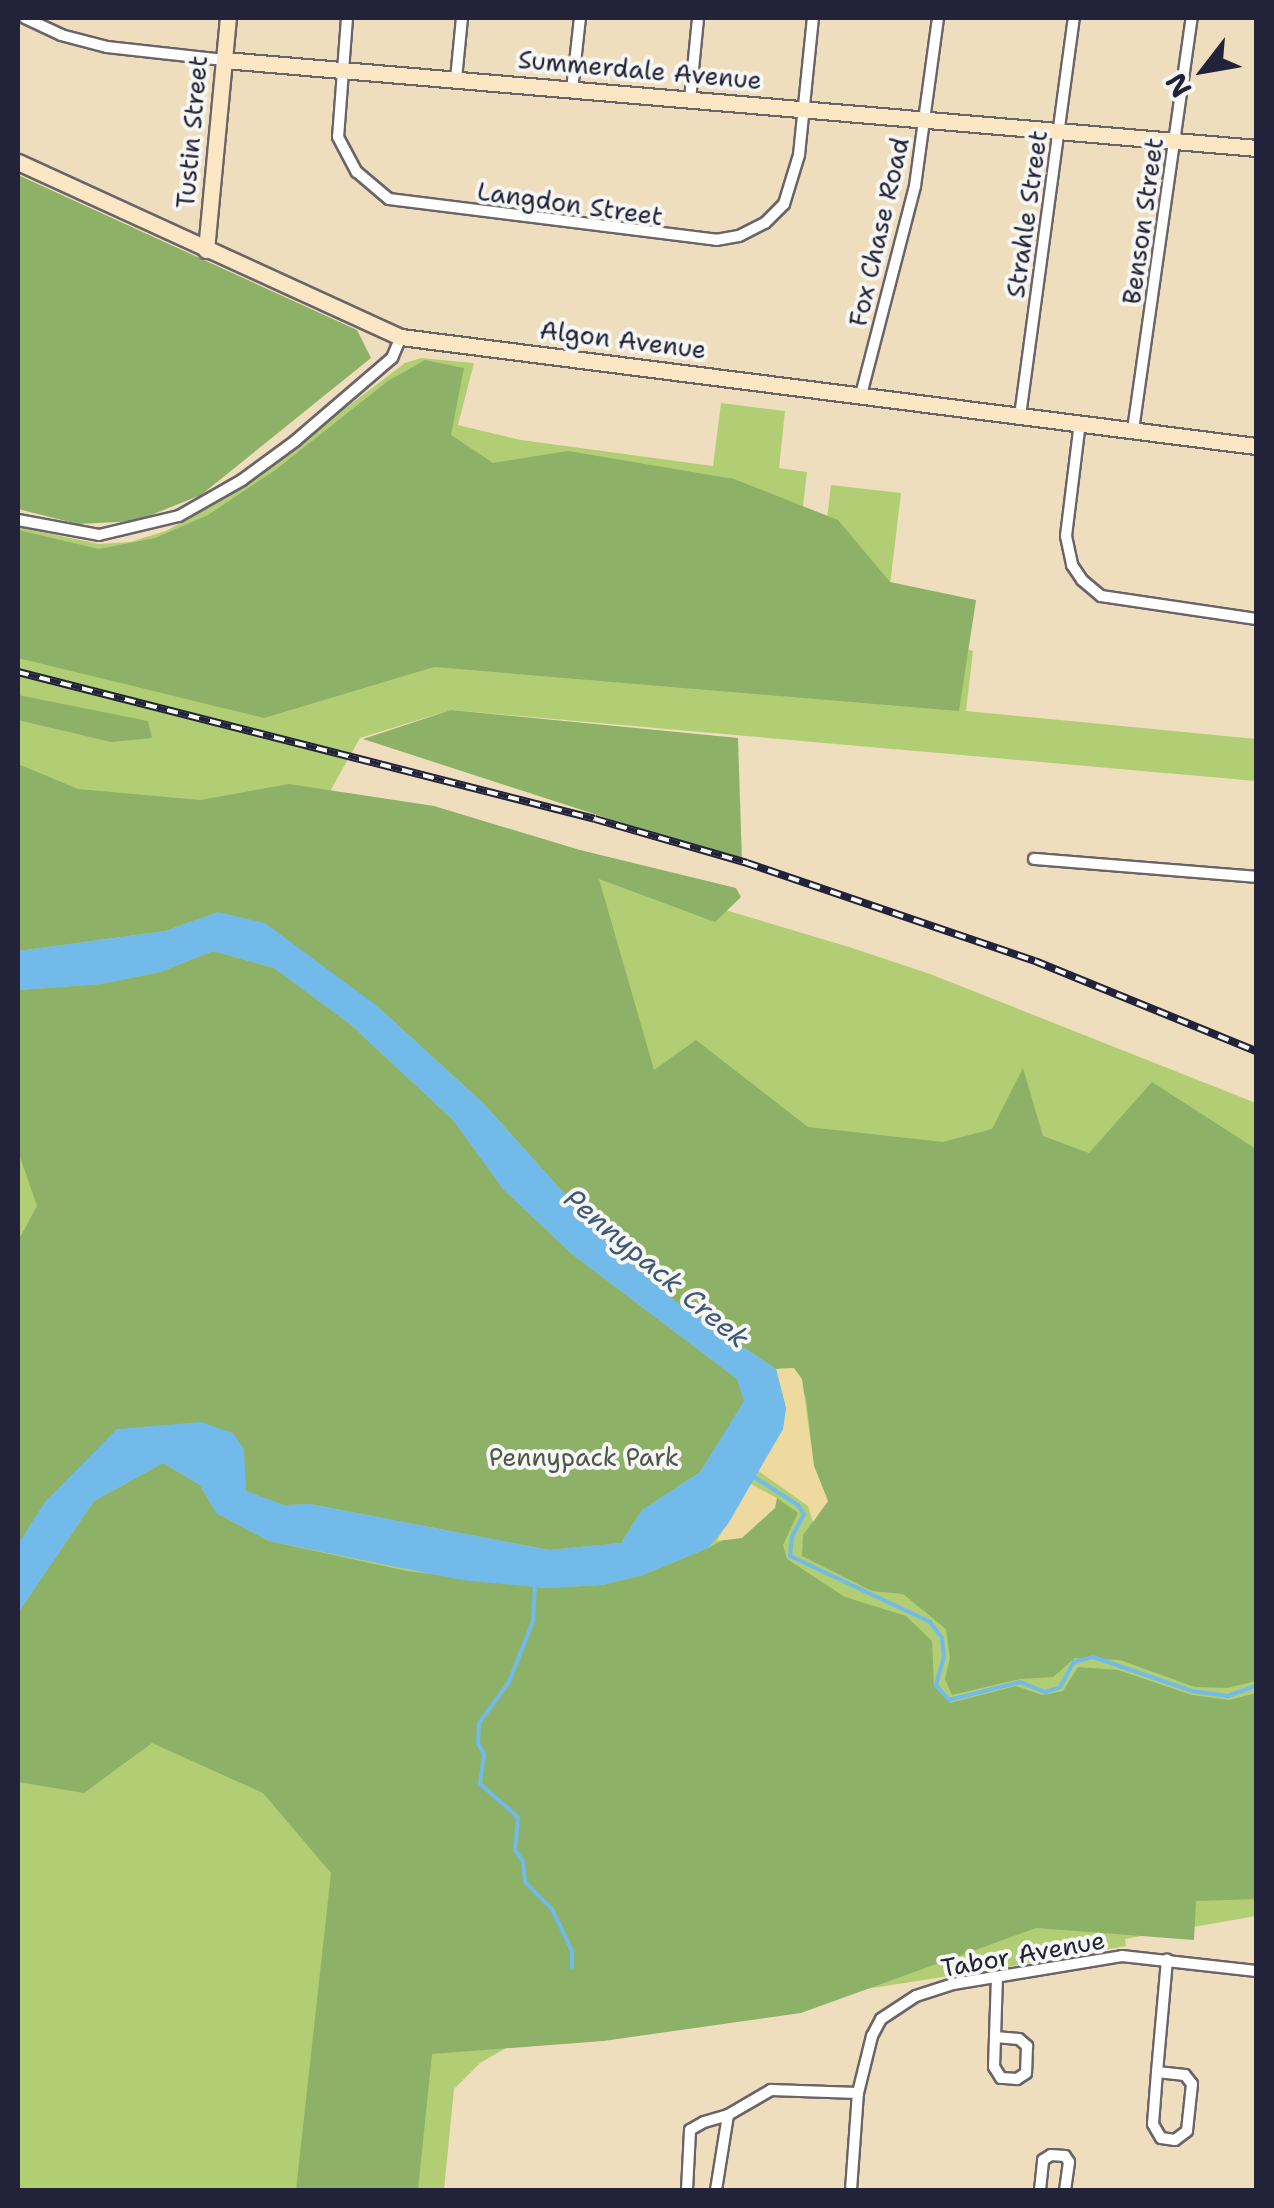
<!DOCTYPE html>
<html>
<head>
<meta charset="utf-8">
<style>
  body { margin:0 }
  #map { position:relative; width:1274px; height:2208px; overflow:hidden; background:#efdebe; font-family:"Shantell Sans",sans-serif }
  div>[style] { position:absolute }
  [style*='--x'] { left:calc(var(--x)*1px); top:calc(var(--y)*1px); width:calc(var(--w)*1px); rotate:calc(var(--a)*1deg) }
  .green>* { inset:0; background:#b2ce74 }
  .forest>* { inset:0; background:#8db166 }
  .sand>* { inset:0; background:#eeda9e }
  .water>* { inset:0; background:#71bae9 }
  .stream>* { height:4px; margin:-2px; padding:0 2px; transform-origin:2px; border-radius:2px; background:#71bae9 }
  .roads { filter:drop-shadow(2px 0 #6a6469) drop-shadow(-2px 0 #6a6469) drop-shadow(0 2px #6a6469) drop-shadow(0 -2px #6a6469) }
  .street>* { height:10px; margin:-5px; padding:0 5px; transform-origin:5px; border-radius:5px; background:#fff }
  .secondary>* { height:15px; margin:-7.5px; padding:0 7.5px; transform-origin:7.5px; border-radius:7.5px; background:#fbe7c3 }
  .rail>* { height:8px; margin-top:-4px; transform-origin:0; background:repeating-linear-gradient(90deg,#f6f6f2 0 11px,#22223b 0 22px); box-sizing:border-box; border-block:2px solid #22223b }
  span { translate:-50% -50%; white-space:nowrap; text-align:center; line-height:1.15; -webkit-text-stroke:8px #f6f6f2; paint-order:stroke }
  .street-label { font-size:25px; color:#22223b }
  .park-label { font-size:25px; color:#4d564c }
  .water-label { font-size:28px; color:#3e5778; font-style:italic }
  .frame { position:absolute; inset:0; border:20px solid #22223b; pointer-events:none }
  .north { position:absolute; left:1154px; top:20px; width:100px; height:100px; -webkit-text-stroke:8px #f6f6f2; paint-order:stroke; rotate:239deg; font-size:28px; font-weight:700; line-height:40px; text-align:center; color:#22223b }
  .north::after { content:''; display:block; margin:auto; width:35px; height:45px; background:#22223b; clip-path:polygon(50% 0,100% 100%,50% 72%,0 100%) }
</style>
</head>
<body>
<div id="map">
  <div class="green">
    <i style="clip-path:polygon(421px 358px,474px 363px,458px 425px,521px 440px,713px 466px,721px 403px,785px 411px,779px 468px,807px 472px,796px 568px,821px 571px,831px 485px,901px 493px,885px 627px,973px 651px,966px 711px,1256px 739px,1256px 781px,451px 710px,360px 738px,324px 802px,605px 874px,849px 947px,930px 974px,1256px 1103px,1256px 1916px,1125px 1939px,1126px 1946px,1013px 1966px,513px 2044px,480px 2063px,454px 2089px,444px 2190px,18px 2190px,18px 527px,99px 544px,130px 542px,166px 531px,228px 497px,405px 363px)"></i>
  </div>
  <div class="forest">
    <i style="clip-path:polygon(18px 175px,357px 330px,371px 358px,201px 495px,136px 521px,78px 524px,18px 509px)"></i>
    <i style="clip-path:polygon(425px 360px,464px 368px,451px 435px,493px 463px,568px 451px,734px 479px,838px 520px,890px 582px,976px 600px,959px 711px,434px 667px,264px 718px,18px 658px,18px 530px,99px 549px,155px 538px,208px 515px,274px 471px,388px 381px)"></i>
    <i style="clip-path:polygon(18px 695px,148px 721px,152px 738px,111px 742px,18px 720px)"></i>
    <i style="clip-path:polygon(451px 710px,738px 738px,742px 862px,363px 739px)"></i>
    <i style="clip-path:polygon(18px 764px,78px 789px,200px 800px,289px 784px,434px 806px,580px 850px,736px 888px,741px 897px,715px 922px,599px 879px,654px 1070px,696px 1040px,808px 1127px,943px 1142px,992px 1129px,1023px 1068px,1043px 1136px,1089px 1153px,1152px 1082px,1256px 1149px,1256px 1681px,1227px 1688px,1195px 1687px,1120px 1660px,1075px 1658px,1053px 1677px,1020px 1679px,952px 1695px,945px 1679px,950px 1658px,946px 1629px,903px 1594px,872px 1591px,802px 1556px,803px 1535px,828px 1501px,814px 1466px,806px 1398px,794px 1368px,776px 1369px,679px 1304px,616px 1251px,484px 1104px,377px 1006px,218px 912px,165px 931px,18px 951px)"></i>
    <i style="clip-path:polygon(213px 951px,274px 968px,350px 1024px,454px 1121px,503px 1189px,572px 1254px,737px 1379px,745px 1401px,700px 1472px,642px 1510px,621px 1543px,549px 1550px,310px 1504px,284px 1505px,245px 1491px,117px 1429px,18px 1544px,18px 1241px,37px 1206px,18px 1151px,18px 990px,101px 984px,160px 972px)"></i>
    <i style="clip-path:polygon(163px 1463px,200px 1485px,216px 1513px,269px 1541px,407px 1571px,545px 1588px,602px 1585px,643px 1575px,708px 1548px,767px 1516px,777px 1498px,798px 1513px,783px 1545px,787px 1559px,845px 1597px,906px 1616px,932px 1641px,934px 1686px,950px 1703px,1016px 1686px,1042px 1695px,1063px 1691px,1078px 1667px,1118px 1670px,1192px 1695px,1229px 1700px,1256px 1693px,1256px 1899px,1196px 1901px,1194px 1940px,1036px 1928px,801px 2013px,603px 2041px,432px 2054px,418px 2190px,296px 2190px,331px 1873px,263px 1793px,152px 1743px,84px 1793px,18px 1782px,18px 1613px,94px 1501px)"></i>
  </div>
  <div class="sand">
    <i style="clip-path:polygon(794px 1368px,802px 1379px,814px 1466px,828px 1501px,813px 1522px,808px 1506px,757px 1470px,783px 1429px,786px 1408px,776px 1369px)"></i>
    <i style="clip-path:polygon(749px 1483px,777px 1498px,775px 1508px,742px 1538px,717px 1541px)"></i>
  </div>
  <div class="water">
    <i style="clip-path:polygon(218px 912px,265px 923px,377px 1006px,484px 1104px,616px 1251px,679px 1304px,776px 1369px,786px 1408px,783px 1429px,728px 1524px,708px 1548px,643px 1575px,602px 1585px,545px 1588px,461px 1580px,269px 1541px,216px 1513px,200px 1485px,163px 1463px,94px 1501px,18px 1613px,18px 1544px,45px 1502px,117px 1429px,201px 1422px,233px 1433px,244px 1449px,246px 1491px,284px 1505px,310px 1504px,549px 1550px,621px 1543px,642px 1510px,700px 1472px,744px 1401px,737px 1379px,572px 1254px,503px 1189px,454px 1121px,350px 1024px,274px 968px,213px 951px,160px 972px,101px 984px,18px 990px,18px 951px,165px 931px)"></i>
  </div>
  <div class="stream">
    <i style="--x:754;--y:1477;--w:52;--a:32.5"></i>
    <i style="--x:798;--y:1505;--w:11;--a:56"></i>
    <i style="--x:804;--y:1514;--w:26;--a:118"></i>
    <i style="--x:792;--y:1537;--w:19;--a:96"></i>
    <i style="--x:790;--y:1556;--w:155;--a:25.2"></i>
    <i style="--x:930;--y:1622;--w:20;--a:53"></i>
    <i style="--x:942;--y:1638;--w:19;--a:84"></i>
    <i style="--x:944;--y:1657;--w:29;--a:106"></i>
    <i style="--x:936;--y:1685;--w:20;--a:49"></i>
    <i style="--x:949;--y:1700;--w:73;--a:-14.2"></i>
    <i style="--x:1020;--y:1682;--w:27;--a:22"></i>
    <i style="--x:1045;--y:1692;--w:16;--a:-18"></i>
    <i style="--x:1060;--y:1687;--w:29;--a:-61"></i>
    <i style="--x:1074;--y:1662;--w:20;--a:-15"></i>
    <i style="--x:1093;--y:1657;--w:105;--a:19"></i>
    <i style="--x:1192;--y:1691;--w:36;--a:8"></i>
    <i style="--x:1228;--y:1696;--w:30;--a:-20"></i>
    <i style="--x:535;--y:1584;--w:37;--a:93"></i>
    <i style="--x:533;--y:1621;--w:66;--a:111.5"></i>
    <i style="--x:509;--y:1682;--w:51;--a:126.2"></i>
    <i style="--x:479;--y:1723;--w:20;--a:93"></i>
    <i style="--x:478;--y:1743;--w:13;--a:63"></i>
    <i style="--x:484;--y:1755;--w:29;--a:98"></i>
    <i style="--x:480;--y:1784;--w:50;--a:41"></i>
    <i style="--x:518;--y:1817;--w:33;--a:95"></i>
    <i style="--x:515;--y:1850;--w:14;--a:56"></i>
    <i style="--x:523;--y:1862;--w:20;--a:84"></i>
    <i style="--x:525;--y:1882;--w:38;--a:45"></i>
    <i style="--x:552;--y:1909;--w:47;--a:64.5"></i>
    <i style="--x:572;--y:1951;--w:16;--a:90"></i>
  </div>
  <div class="roads">
    <div class="street">
      <i style="--x:25;--y:18;--w:40;--a:25"></i>
      <i style="--x:61;--y:35;--w:48;--a:14.6"></i>
      <i style="--x:107;--y:47;--w:118;--a:6.3"></i>
      <i style="--x:347;--y:18;--w:119;--a:94.3"></i>
      <i style="--x:338;--y:137;--w:40;--a:62"></i>
      <i style="--x:357;--y:172;--w:42;--a:40.2"></i>
      <i style="--x:389;--y:199;--w:330;--a:7.1"></i>
      <i style="--x:716;--y:240;--w:23;--a:-10"></i>
      <i style="--x:739;--y:236;--w:29;--a:-27"></i>
      <i style="--x:765;--y:223;--w:27;--a:-45"></i>
      <i style="--x:784;--y:204;--w:51;--a:-73"></i>
      <i style="--x:799;--y:155;--w:138;--a:-84.2"></i>
      <i style="--x:456;--y:79;--w:61;--a:-84.4"></i>
      <i style="--x:572;--y:90;--w:72;--a:-83.7"></i>
      <i style="--x:690;--y:100;--w:82;--a:-84.4"></i>
      <i style="--x:861;--y:395;--w:216;--a:-75.5"></i>
      <i style="--x:915;--y:186;--w:170;--a:-82.2"></i>
      <i style="--x:1020;--y:416;--w:402;--a:-82.3"></i>
      <i style="--x:1080;--y:422;--w:115;--a:97"></i>
      <i style="--x:1066;--y:536;--w:30;--a:78"></i>
      <i style="--x:1072;--y:565;--w:18;--a:56"></i>
      <i style="--x:1082;--y:580;--w:25;--a:40"></i>
      <i style="--x:1101;--y:596;--w:157;--a:8.4"></i>
      <i style="--x:1133;--y:430;--w:416;--a:-81.9"></i>
      <i style="--x:18;--y:520;--w:82;--a:10.5"></i>
      <i style="--x:99;--y:535;--w:82;--a:-13.4"></i>
      <i style="--x:179;--y:516;--w:73;--a:-29.7"></i>
      <i style="--x:242;--y:480;--w:66;--a:-36.3"></i>
      <i style="--x:295;--y:441;--w:128;--a:-40.6"></i>
      <i style="--x:392;--y:358;--w:23;--a:-67"></i>
      <i style="--x:1034;--y:859;--w:223;--a:4.6"></i>
      <i style="--x:995;--y:2037;--w:24;--a:5"></i>
      <i style="--x:1019;--y:2039;--w:11;--a:41"></i>
      <i style="--x:1027;--y:2046;--w:27;--a:92"></i>
      <i style="--x:1026;--y:2073;--w:11;--a:146"></i>
      <i style="--x:1017;--y:2079;--w:16;--a:-176"></i>
      <i style="--x:1001;--y:2078;--w:13;--a:-122"></i>
      <i style="--x:994;--y:2067;--w:90;--a:-88.1"></i>
      <i style="--x:1157;--y:2072;--w:28;--a:6"></i>
      <i style="--x:1185;--y:2075;--w:11;--a:52"></i>
      <i style="--x:1192;--y:2084;--w:47;--a:96.1"></i>
      <i style="--x:1187;--y:2131;--w:15;--a:143"></i>
      <i style="--x:1175;--y:2140;--w:14;--a:-172"></i>
      <i style="--x:1161;--y:2138;--w:16;--a:-120"></i>
      <i style="--x:1153;--y:2124;--w:52;--a:-85.6"></i>
      <i style="--x:1157;--y:2072;--w:113;--a:-84.9"></i>
      <i style="--x:687;--y:2190;--w:60;--a:-87.1"></i>
      <i style="--x:690;--y:2130;--w:16;--a:-30"></i>
      <i style="--x:704;--y:2122;--w:25;--a:-16"></i>
      <i style="--x:728;--y:2115;--w:50;--a:-30.2"></i>
      <i style="--x:771;--y:2090;--w:87;--a:2"></i>
      <i style="--x:716;--y:2190;--w:76;--a:-80.9"></i>
      <i style="--x:851;--y:2190;--w:97;--a:-85.9"></i>
      <i style="--x:858;--y:2093;--w:59;--a:-76.2"></i>
      <i style="--x:872;--y:2036;--w:19;--a:-62"></i>
      <i style="--x:881;--y:2019;--w:42;--a:-33.3"></i>
      <i style="--x:916;--y:1996;--w:39;--a:-18"></i>
      <i style="--x:953;--y:1984;--w:171;--a:-9.4"></i>
      <i style="--x:1122;--y:1956;--w:135;--a:6.4"></i>
      <i style="--x:1040;--y:2190;--w:30;--a:-84"></i>
      <i style="--x:1043;--y:2160;--w:9;--a:-32"></i>
      <i style="--x:1051;--y:2155;--w:14;--a:4"></i>
      <i style="--x:1065;--y:2156;--w:7;--a:56"></i>
      <i style="--x:1069;--y:2162;--w:28;--a:98"></i>
    </div>
    <div class="secondary">
      <i style="--x:224;--y:60;--w:1036;--a:4.87"></i>
      <i style="--x:18;--y:162;--w:421;--a:24.6"></i>
      <i style="--x:401;--y:337;--w:862;--a:7.27"></i>
      <i style="--x:206;--y:250;--w:233;--a:-84.6"></i>
    </div>
  </div>
  <div class="rail">
    <i style="--x:18;--y:672;--w:595;--a:14.29"></i>
    <i style="--x:595;--y:819;--w:158;--a:16.1"></i>
    <i style="--x:747;--y:863;--w:304;--a:18.8"></i>
    <i style="--x:1035;--y:961;--w:239;--a:22.2"></i>
  </div>
  <div class="street-label">
    <span style="left:640px;top:70px;rotate:5deg">Summerdale Avenue</span>
    <span style="left:192px;top:132px;rotate:-85deg">Tustin Street</span>
    <span style="left:570px;top:204px;rotate:8deg">Langdon Street</span>
    <span style="left:1027px;top:214px;rotate:-82deg">Strahle Street</span>
    <span style="left:1143px;top:221px;rotate:-82deg">Benson Street</span>
    <span style="left:879px;top:232px;rotate:-77deg">Fox Chase Road</span>
    <span style="left:623px;top:340px;rotate:7deg">Algon Avenue</span>
    <span style="left:1023px;top:1954px;rotate:-10deg">Tabor Avenue</span>
  </div>
  <div class="park-label">
    <span style="left:584px;top:1457px">Pennypack Park</span>
  </div>
  <div class="water-label">
    <span style="left:657px;top:1268px;rotate:40deg">Pennypack Creek</span>
  </div>
  <div class="frame"></div>
  <div class="north">N</div>
</div>
</body>
</html>
